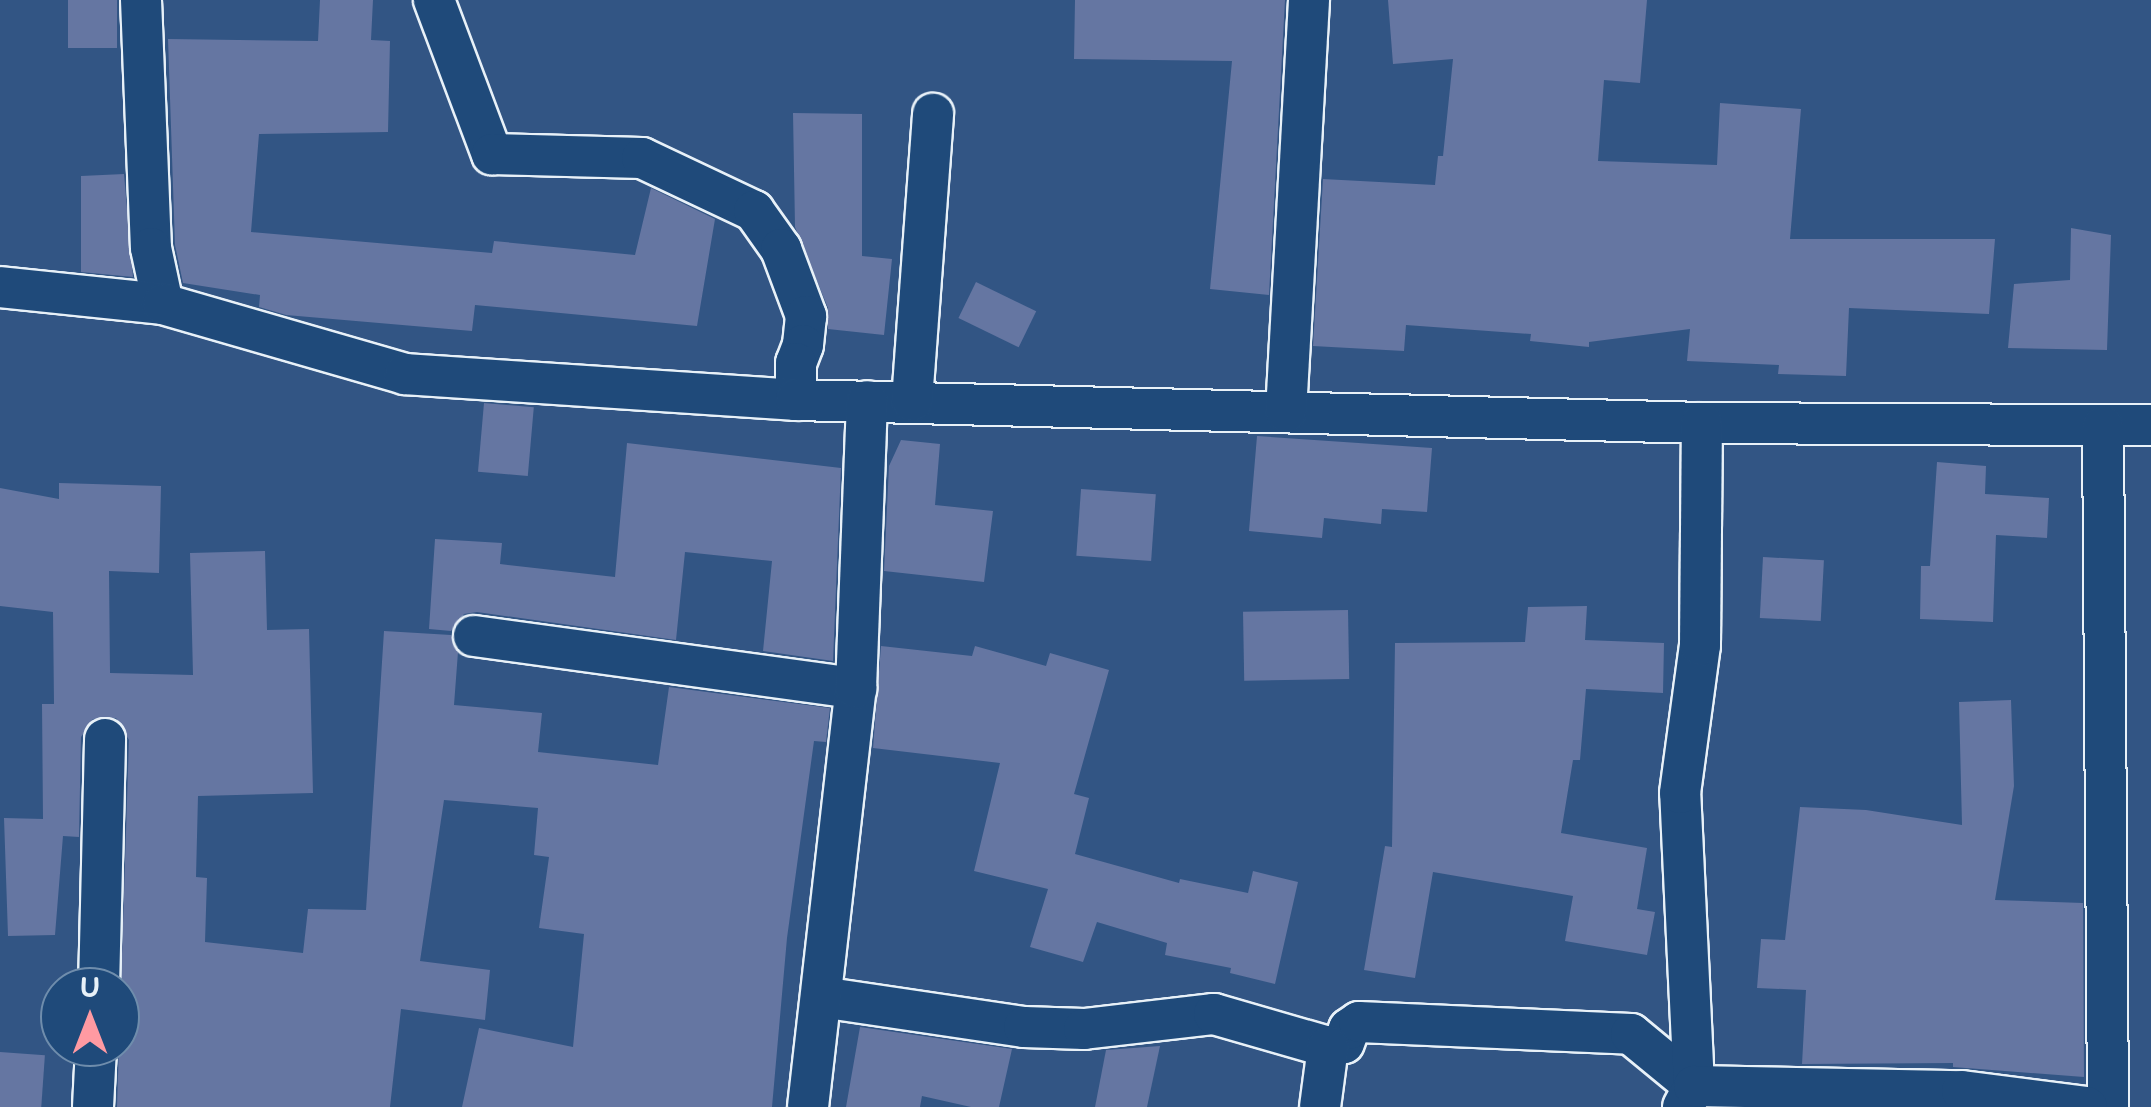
<!DOCTYPE html>
<html>
<head>
<meta charset="utf-8">
<style>
  body { margin:0 }
  #map { position:relative; width:2151px; height:1107px; overflow:hidden; background:#325584; font-family:"Balsamiq Sans",sans-serif }
  div>[style] { position:absolute }
  [style*='--x'] { left:calc(var(--x)*1px); top:calc(var(--y)*1px); width:calc(var(--w)*1px); rotate:calc(var(--a)*1deg) }
  .building>* { inset:0; background:#6576a2; transform-origin:0 0 }
  .roads { filter:drop-shadow(2px 0 #e8f1f8) drop-shadow(-2px 0 #e8f1f8) drop-shadow(0 2px #e8f1f8) drop-shadow(0 -2px #e8f1f8) }
  .minor>* { height:40px; margin:-20px; padding:0 20px; transform-origin:20px; border-radius:20px; background:#1f4a7a }
  span { translate:-50% -50%; white-space:nowrap; text-align:center; line-height:1.15; -webkit-text-stroke:10px #1f4a7a; paint-order:stroke }
  .north { position:absolute; left:40px; top:967px; width:100px; height:100px; box-sizing:border-box; background:#1f4a7a; border:2px solid #6f8dac; border-radius:50%; rotate:0deg; font-size:28px; font-weight:700; line-height:40px; text-align:center; color:#e8f1f8 }
  .north::after { content:''; display:block; margin:auto; width:35px; height:45px; background:#ff9aa2; clip-path:polygon(50% 0,100% 100%,50% 72%,0 100%) }
</style>
</head>
<body>
<div id="map">
  <div class="building">
    <i style="left:68px;top:0;width:49px;height:48px"></i>
    <i style="clip-path:polygon(320px 0,373px 0,371px 40px,390px 41px,388px 132px,259px 134px,251px 232px,492px 253px,494px 241px,635px 255px,651px 188px,715px 219px,697px 326px,475px 305px,472px 331px,286px 315px,259px 307px,260px 295px,183px 283px,175px 245px,168px 39px,318px 41px)"></i>
    <i style="clip-path:polygon(1075px 0,1285px 0,1269px 295px,1210px 289px,1232px 61px,1074px 59px)"></i>
    <i style="clip-path:polygon(1388px 0,1647px 0,1640px 83px,1604px 80px,1598px 161px,1717px 165px,1720px 103px,1801px 109px,1790px 239px,1995px 239px,1989px 314px,1849px 308px,1846px 376px,1778px 374px,1779px 365px,1687px 361px,1690px 329px,1589px 342px,1589px 347px,1530px 341px,1531px 334px,1406px 325px,1404px 351px,1313px 346px,1323px 179px,1435px 185px,1438px 156px,1443px 156px,1453px 59px,1393px 64px)"></i>
    <i style="clip-path:polygon(793px 113px,862px 114px,862px 256px,892px 259px,884px 335px,828px 329px,828px 308px,795px 227px)"></i>
    <i style="clip-path:polygon(124px 174px,133px 277px,81px 272px,81px 176px)"></i>
    <i style="clip-path:polygon(2071px 228px,2111px 235px,2107px 350px,2008px 348px,2014px 284px,2070px 280px)"></i>
    <i style="left:976px;top:282px;width:67px;height:40px;rotate:26deg"></i>
    <i style="left:484px;top:403px;width:50px;height:69px;rotate:5deg"></i>
    <i style="clip-path:polygon(1257px 436px,1432px 448px,1427px 512px,1382px 509px,1381px 524px,1324px 518px,1322px 538px,1249px 531px)"></i>
    <i style="clip-path:polygon(901px 440px,940px 444px,935px 505px,993px 511px,984px 582px,884px 571px,889px 466px)"></i>
    <i style="clip-path:polygon(627px 443px,841px 468px,833px 661px,763px 651px,772px 561px,685px 552px,676px 640px,477px 612px,464px 614px,451px 631px,429px 629px,435px 539px,502px 543px,500px 564px,615px 577px)"></i>
    <i style="clip-path:polygon(1937px 462px,1986px 466px,1985px 494px,2049px 498px,2047px 538px,1996px 535px,1993px 622px,1920px 619px,1921px 566px,1930px 566px)"></i>
    <i style="clip-path:polygon(59px 483px,161px 486px,159px 573px,109px 571px,110px 673px,193px 675px,190px 553px,265px 551px,267px 630px,309px 629px,313px 793px,198px 796px,196px 877px,207px 878px,205px 942px,303px 953px,308px 909px,366px 910px,384px 631px,451px 635px,458px 652px,454px 705px,542px 713px,538px 752px,658px 765px,669px 687px,830px 708px,826px 742px,814px 741px,787px 938px,772px 1107px,462px 1107px,479px 1028px,573px 1047px,584px 934px,539px 928px,549px 857px,534px 855px,538px 808px,444px 800px,420px 961px,490px 970px,485px 1020px,401px 1009px,390px 1107px,117px 1107px,129px 740px,116px 718px,93px 719px,81px 737px,79px 837px,63px 836px,55px 935px,8px 936px,4px 818px,43px 819px,42px 704px,54px 704px,53px 612px,0 606px,0 488px,59px 499px)"></i>
    <i style="left:1081px;top:489px;width:75px;height:67px;rotate:4deg"></i>
    <i style="left:1763px;top:557px;width:61px;height:61px;rotate:3deg"></i>
    <i style="clip-path:polygon(1587px 606px,1585px 640px,1664px 643px,1663px 693px,1586px 689px,1580px 760px,1573px 760px,1561px 833px,1647px 848px,1637px 909px,1655px 912px,1647px 955px,1565px 941px,1573px 896px,1433px 872px,1415px 978px,1364px 970px,1385px 846px,1392px 847px,1395px 643px,1525px 642px,1528px 607px)"></i>
    <i style="left:1348px;top:610px;width:69px;height:105px;rotate:89deg"></i>
    <i style="clip-path:polygon(881px 646px,972px 656px,975px 646px,1046px 666px,1050px 653px,1109px 670px,1074px 794px,1089px 798px,1075px 854px,1179px 883px,1180px 879px,1248px 893px,1253px 871px,1298px 882px,1275px 984px,1230px 973px,1231px 968px,1165px 955px,1167px 943px,1097px 922px,1083px 962px,1030px 947px,1048px 889px,974px 871px,1000px 763px,873px 748px)"></i>
    <i style="clip-path:polygon(2011px 700px,2014px 786px,1995px 900px,2083px 903px,2084px 1077px,1953px 1067px,1953px 1063px,1802px 1064px,1806px 990px,1757px 988px,1761px 939px,1785px 940px,1800px 807px,1866px 810px,1962px 825px,1959px 702px)"></i>
    <i style="clip-path:polygon(860px 1027px,1012px 1049px,999px 1107px,971px 1107px,922px 1096px,920px 1107px,846px 1107px)"></i>
    <i style="clip-path:polygon(1160px 1046px,1147px 1107px,1095px 1107px,1106px 1050px)"></i>
    <i style="left:0;top:1052px;width:45px;height:55px;rotate:4deg"></i>
  </div>
  <div class="roads">
    <div class="minor">
      <i style="--x:141;--y:0;--w:248;--a:87.7"></i>
      <i style="--x:151;--y:248;--w:57;--a:77.9"></i>
      <i style="--x:434;--y:0;--w:165;--a:69.4"></i>
      <i style="--x:492;--y:154;--w:150;--a:1.5"></i>
      <i style="--x:642;--y:158;--w:124;--a:25.3"></i>
      <i style="--x:754;--y:211;--w:47;--a:54.6"></i>
      <i style="--x:781;--y:249;--w:72;--a:69.5"></i>
      <i style="--x:806;--y:316;--w:29;--a:96"></i>
      <i style="--x:803;--y:345;--w:19;--a:111"></i>
      <i style="--x:796;--y:363;--w:37;--a:90"></i>
      <i style="--x:0;--y:287;--w:164;--a:6"></i>
      <i style="--x:163;--y:304;--w:252;--a:16.1"></i>
      <i style="--x:405;--y:374;--w:392;--a:3.8"></i>
      <i style="--x:796;--y:400;--w:906;--a:1.45"></i>
      <i style="--x:1702;--y:423;--w:449;--a:0.3"></i>
      <i style="--x:912;--y:401;--w:288;--a:-85.8"></i>
      <i style="--x:1286;--y:412;--w:413;--a:-86.8"></i>
      <i style="--x:2103;--y:426;--w:681;--a:89.58"></i>
      <i style="--x:474;--y:636;--w:386;--a:7.8"></i>
      <i style="--x:99;--y:987;--w:248;--a:-88.6"></i>
      <i style="--x:821;--y:997;--w:205;--a:8.4"></i>
      <i style="--x:1024;--y:1027;--w:60;--a:1.9"></i>
      <i style="--x:1084;--y:1029;--w:131;--a:-6.6"></i>
      <i style="--x:1214;--y:1014;--w:119;--a:16.1"></i>
      <i style="--x:1328;--y:1047;--w:16;--a:-14"></i>
      <i style="--x:1344;--y:1043;--w:15;--a:-70"></i>
      <i style="--x:1349;--y:1029;--w:12;--a:-35"></i>
      <i style="--x:1359;--y:1022;--w:272;--a:2.5"></i>
      <i style="--x:1631;--y:1034;--w:82;--a:39.5"></i>
      <i style="--x:1694;--y:1086;--w:293;--a:-92.7"></i>
      <i style="--x:1680;--y:793;--w:149;--a:-82.3"></i>
      <i style="--x:1700;--y:645;--w:222;--a:-89.5"></i>
      <i style="--x:93;--y:1107;--w:60;--a:-87.1"></i>
      <i style="--x:808;--y:1107;--w:422;--a:-83.5"></i>
      <i style="--x:856;--y:688;--w:287;--a:-87.8"></i>
      <i style="--x:1320;--y:1107;--w:61;--a:-82.4"></i>
      <i style="--x:1683;--y:1107;--w:24;--a:-62"></i>
      <i style="--x:1694;--y:1086;--w:268;--a:1.1"></i>
      <i style="--x:1962;--y:1091;--w:126;--a:7.3"></i>
    </div>
  </div>
  <div class="north">U</div>
</div>
</body>
</html>
